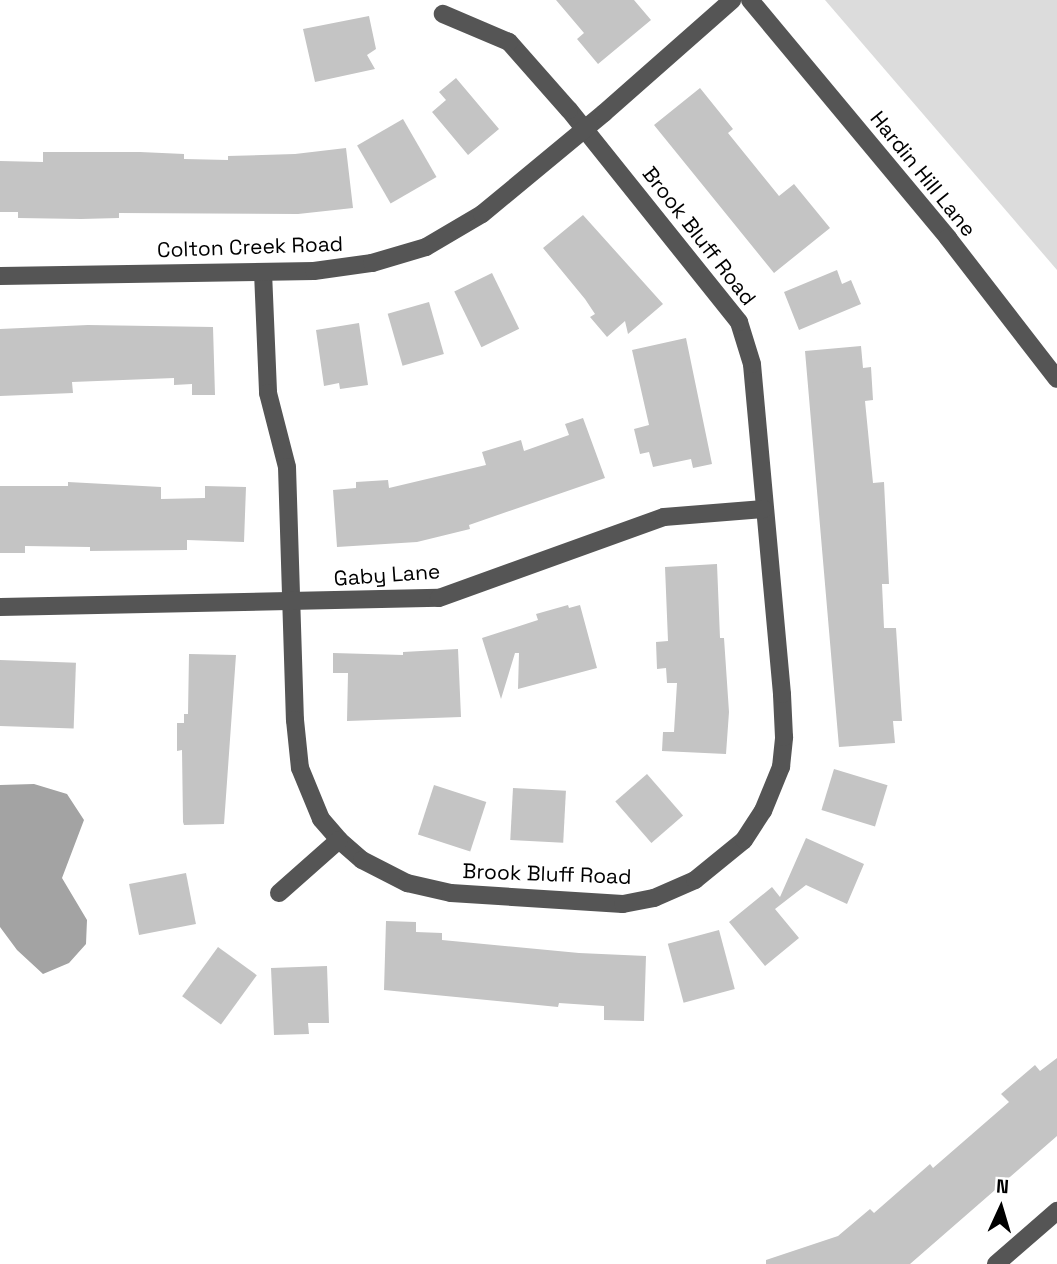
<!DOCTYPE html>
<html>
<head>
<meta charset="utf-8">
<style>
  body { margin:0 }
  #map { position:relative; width:1057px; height:1264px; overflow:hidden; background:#fff; font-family:"Space Grotesk",sans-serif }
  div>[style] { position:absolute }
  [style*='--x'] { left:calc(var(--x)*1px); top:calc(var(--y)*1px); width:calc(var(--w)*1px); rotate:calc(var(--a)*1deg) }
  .green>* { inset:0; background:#dcdcdc }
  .water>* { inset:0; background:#a3a3a3 }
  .building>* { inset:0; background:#c4c4c4; transform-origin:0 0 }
  .minor>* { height:18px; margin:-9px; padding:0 9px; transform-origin:9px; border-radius:9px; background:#555 }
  span { translate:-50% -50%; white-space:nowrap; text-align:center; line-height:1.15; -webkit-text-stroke:5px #fff; paint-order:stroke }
  .street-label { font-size:21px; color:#000 }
  .north { position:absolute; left:966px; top:1173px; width:70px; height:70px; -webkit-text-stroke:5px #fff; paint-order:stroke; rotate:4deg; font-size:19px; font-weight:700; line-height:28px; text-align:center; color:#000 }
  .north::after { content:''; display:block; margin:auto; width:24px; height:32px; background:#000; clip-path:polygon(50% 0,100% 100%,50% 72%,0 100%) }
</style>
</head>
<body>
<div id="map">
  <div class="green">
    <i style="clip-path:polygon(825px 0,1057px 0,1057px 270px)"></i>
  </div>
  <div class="water">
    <i style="clip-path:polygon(34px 784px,67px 794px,84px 820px,62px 878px,87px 920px,86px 944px,69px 963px,43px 974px,17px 950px,0 927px,0 785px)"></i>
  </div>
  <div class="building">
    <i style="clip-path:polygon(556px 0,634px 0,651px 20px,598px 64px,577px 39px,584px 33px)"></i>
    <i style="clip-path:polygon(369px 16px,376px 49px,367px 55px,375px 69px,315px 82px,303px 29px)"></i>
    <i style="clip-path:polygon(456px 78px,499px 129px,468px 155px,432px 112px,446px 100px,439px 92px)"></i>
    <i style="clip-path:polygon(700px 88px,733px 129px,728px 133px,779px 196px,794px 184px,830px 228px,774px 273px,654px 125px)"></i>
    <i style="left:403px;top:119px;width:67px;height:53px;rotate:60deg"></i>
    <i style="clip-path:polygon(346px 148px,353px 208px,298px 214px,119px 213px,119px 218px,81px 219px,18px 218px,18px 212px,0 212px,0 161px,43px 162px,43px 152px,140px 152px,184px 154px,184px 159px,228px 160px,228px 156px,295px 154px)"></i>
    <i style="clip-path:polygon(583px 215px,663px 304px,628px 334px,625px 321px,607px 337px,590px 317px,595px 314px,585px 299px,543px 248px)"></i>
    <i style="clip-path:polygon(837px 270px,842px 284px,851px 280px,861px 304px,799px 330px,784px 292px)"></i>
    <i style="left:492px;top:273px;width:62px;height:42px;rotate:64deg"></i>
    <i style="left:429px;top:302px;width:54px;height:43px;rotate:74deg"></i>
    <i style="clip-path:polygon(359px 323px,368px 385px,340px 389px,339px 383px,324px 386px,316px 330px)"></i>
    <i style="clip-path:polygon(88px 325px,213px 327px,215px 395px,192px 395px,192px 384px,174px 385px,174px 378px,72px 382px,73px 393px,0 396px,0 329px)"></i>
    <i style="clip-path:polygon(686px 338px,712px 464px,693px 468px,691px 459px,653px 467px,649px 452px,640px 454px,634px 429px,649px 425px,632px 350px)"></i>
    <i style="clip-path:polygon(861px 346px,863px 368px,871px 367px,873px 400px,865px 401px,873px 483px,884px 482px,889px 584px,882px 584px,884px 628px,896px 628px,902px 721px,893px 721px,895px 743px,839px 747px,805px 351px)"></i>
    <i style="clip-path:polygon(583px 418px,605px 478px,469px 525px,470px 529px,417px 542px,337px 547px,333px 490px,356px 488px,356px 482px,388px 480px,389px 488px,486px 465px,482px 452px,521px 440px,524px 451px,569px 435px,565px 424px)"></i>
    <i style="clip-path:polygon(68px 482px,161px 487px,161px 499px,205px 498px,205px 486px,246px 487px,244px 542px,187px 540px,187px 550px,90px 551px,90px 547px,25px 546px,25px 553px,0 553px,0 486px,68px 486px)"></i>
    <i style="clip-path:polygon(717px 564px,720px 638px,724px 638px,729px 712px,726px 754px,662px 751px,663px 732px,674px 732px,677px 683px,667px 683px,666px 668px,657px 669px,656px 642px,668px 641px,665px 567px)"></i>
    <i style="clip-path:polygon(568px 605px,569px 608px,580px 605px,597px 668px,518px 689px,519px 653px,515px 653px,501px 699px,482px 638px,538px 620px,536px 614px)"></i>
    <i style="clip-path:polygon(458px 649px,461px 717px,347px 721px,348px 673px,333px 673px,333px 653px,403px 655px,403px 652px)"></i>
    <i style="clip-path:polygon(189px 654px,236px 655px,224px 824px,184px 825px,183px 822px,182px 750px,177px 751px,177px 723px,184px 723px,184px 714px,188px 714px)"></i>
    <i style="left:0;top:660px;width:76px;height:66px;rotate:2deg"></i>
    <i style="left:834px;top:769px;width:56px;height:43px;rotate:17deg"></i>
    <i style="left:647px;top:774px;width:55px;height:42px;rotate:49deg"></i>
    <i style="left:434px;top:785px;width:55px;height:52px;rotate:18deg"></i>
    <i style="left:513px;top:788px;width:53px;height:52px;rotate:3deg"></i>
    <i style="clip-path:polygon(806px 838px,864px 864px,847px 904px,806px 885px,775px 909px,799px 938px,765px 966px,729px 922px,772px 887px,780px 897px)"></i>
    <i style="left:186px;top:873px;width:52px;height:58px;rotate:79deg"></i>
    <i style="clip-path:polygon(386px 921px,416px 922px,416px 932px,442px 933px,442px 940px,579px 953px,646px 956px,644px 1021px,604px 1020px,604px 1006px,559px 1003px,558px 1007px,384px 990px)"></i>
    <i style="left:719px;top:930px;width:61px;height:53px;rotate:75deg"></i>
    <i style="left:218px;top:947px;width:48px;height:61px;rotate:36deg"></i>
    <i style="clip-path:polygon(327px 966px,329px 1023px,308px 1023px,309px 1034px,274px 1035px,271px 968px)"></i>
    <i style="clip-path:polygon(1057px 1058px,1057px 1136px,910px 1264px,766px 1264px,766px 1260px,838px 1236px,870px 1209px,874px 1213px,930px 1164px,933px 1168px,1009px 1102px,1001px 1094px,1035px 1065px,1040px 1071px)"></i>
  </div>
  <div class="minor">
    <i style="--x:750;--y:0;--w:310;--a:50.2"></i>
    <i style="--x:948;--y:238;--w:178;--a:52.3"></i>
    <i style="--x:263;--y:272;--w:121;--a:87.6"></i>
    <i style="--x:268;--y:393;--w:76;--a:75.6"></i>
    <i style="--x:287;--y:467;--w:253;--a:88.2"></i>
    <i style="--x:295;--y:720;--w:48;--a:84.1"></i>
    <i style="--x:300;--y:768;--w:55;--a:67.6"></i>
    <i style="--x:321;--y:819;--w:28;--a:49"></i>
    <i style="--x:339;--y:840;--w:30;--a:41"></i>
    <i style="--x:362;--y:860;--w:51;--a:27.1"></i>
    <i style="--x:407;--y:883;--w:45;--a:12.8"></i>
    <i style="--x:451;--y:893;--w:172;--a:3.7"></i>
    <i style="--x:623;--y:904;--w:32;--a:-11"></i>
    <i style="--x:654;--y:898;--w:45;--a:-23.7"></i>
    <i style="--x:695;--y:880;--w:63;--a:-39.2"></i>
    <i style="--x:744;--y:840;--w:35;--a:-57"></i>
    <i style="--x:763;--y:811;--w:48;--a:-67.8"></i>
    <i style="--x:781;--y:767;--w:30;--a:-84"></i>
    <i style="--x:784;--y:737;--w:43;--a:-92.7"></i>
    <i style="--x:782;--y:694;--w:331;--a:-95.2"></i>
    <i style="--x:752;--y:364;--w:44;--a:-107.2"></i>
    <i style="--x:739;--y:322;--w:272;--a:-128.7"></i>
    <i style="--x:569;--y:110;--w:91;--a:-131.4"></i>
    <i style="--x:509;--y:42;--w:72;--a:-157"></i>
    <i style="--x:0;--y:276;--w:314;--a:-0.9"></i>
    <i style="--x:314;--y:271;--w:59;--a:-7.9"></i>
    <i style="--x:372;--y:263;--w:56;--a:-16.5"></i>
    <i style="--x:426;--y:247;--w:65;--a:-30.5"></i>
    <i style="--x:482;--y:214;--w:158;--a:-39.6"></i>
    <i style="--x:604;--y:113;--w:171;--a:-41.4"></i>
    <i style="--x:0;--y:607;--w:439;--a:-1.2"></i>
    <i style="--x:439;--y:598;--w:239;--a:-19.8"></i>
    <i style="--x:664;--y:517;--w:100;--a:-4.6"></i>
    <i style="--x:279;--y:893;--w:80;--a:-41.5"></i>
    <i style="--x:996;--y:1264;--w:81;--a:-41"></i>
  </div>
  <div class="street-label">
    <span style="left:923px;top:174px;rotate:51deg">Hardin Hill Lane</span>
    <span style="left:699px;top:236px;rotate:52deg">Brook Bluff Road</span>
    <span style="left:250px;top:247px;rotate:-2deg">Colton Creek Road</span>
    <span style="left:387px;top:575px;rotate:-4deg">Gaby Lane</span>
    <span style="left:547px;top:874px;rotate:2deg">Brook Bluff Road</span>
  </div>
  <div class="north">N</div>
</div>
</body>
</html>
